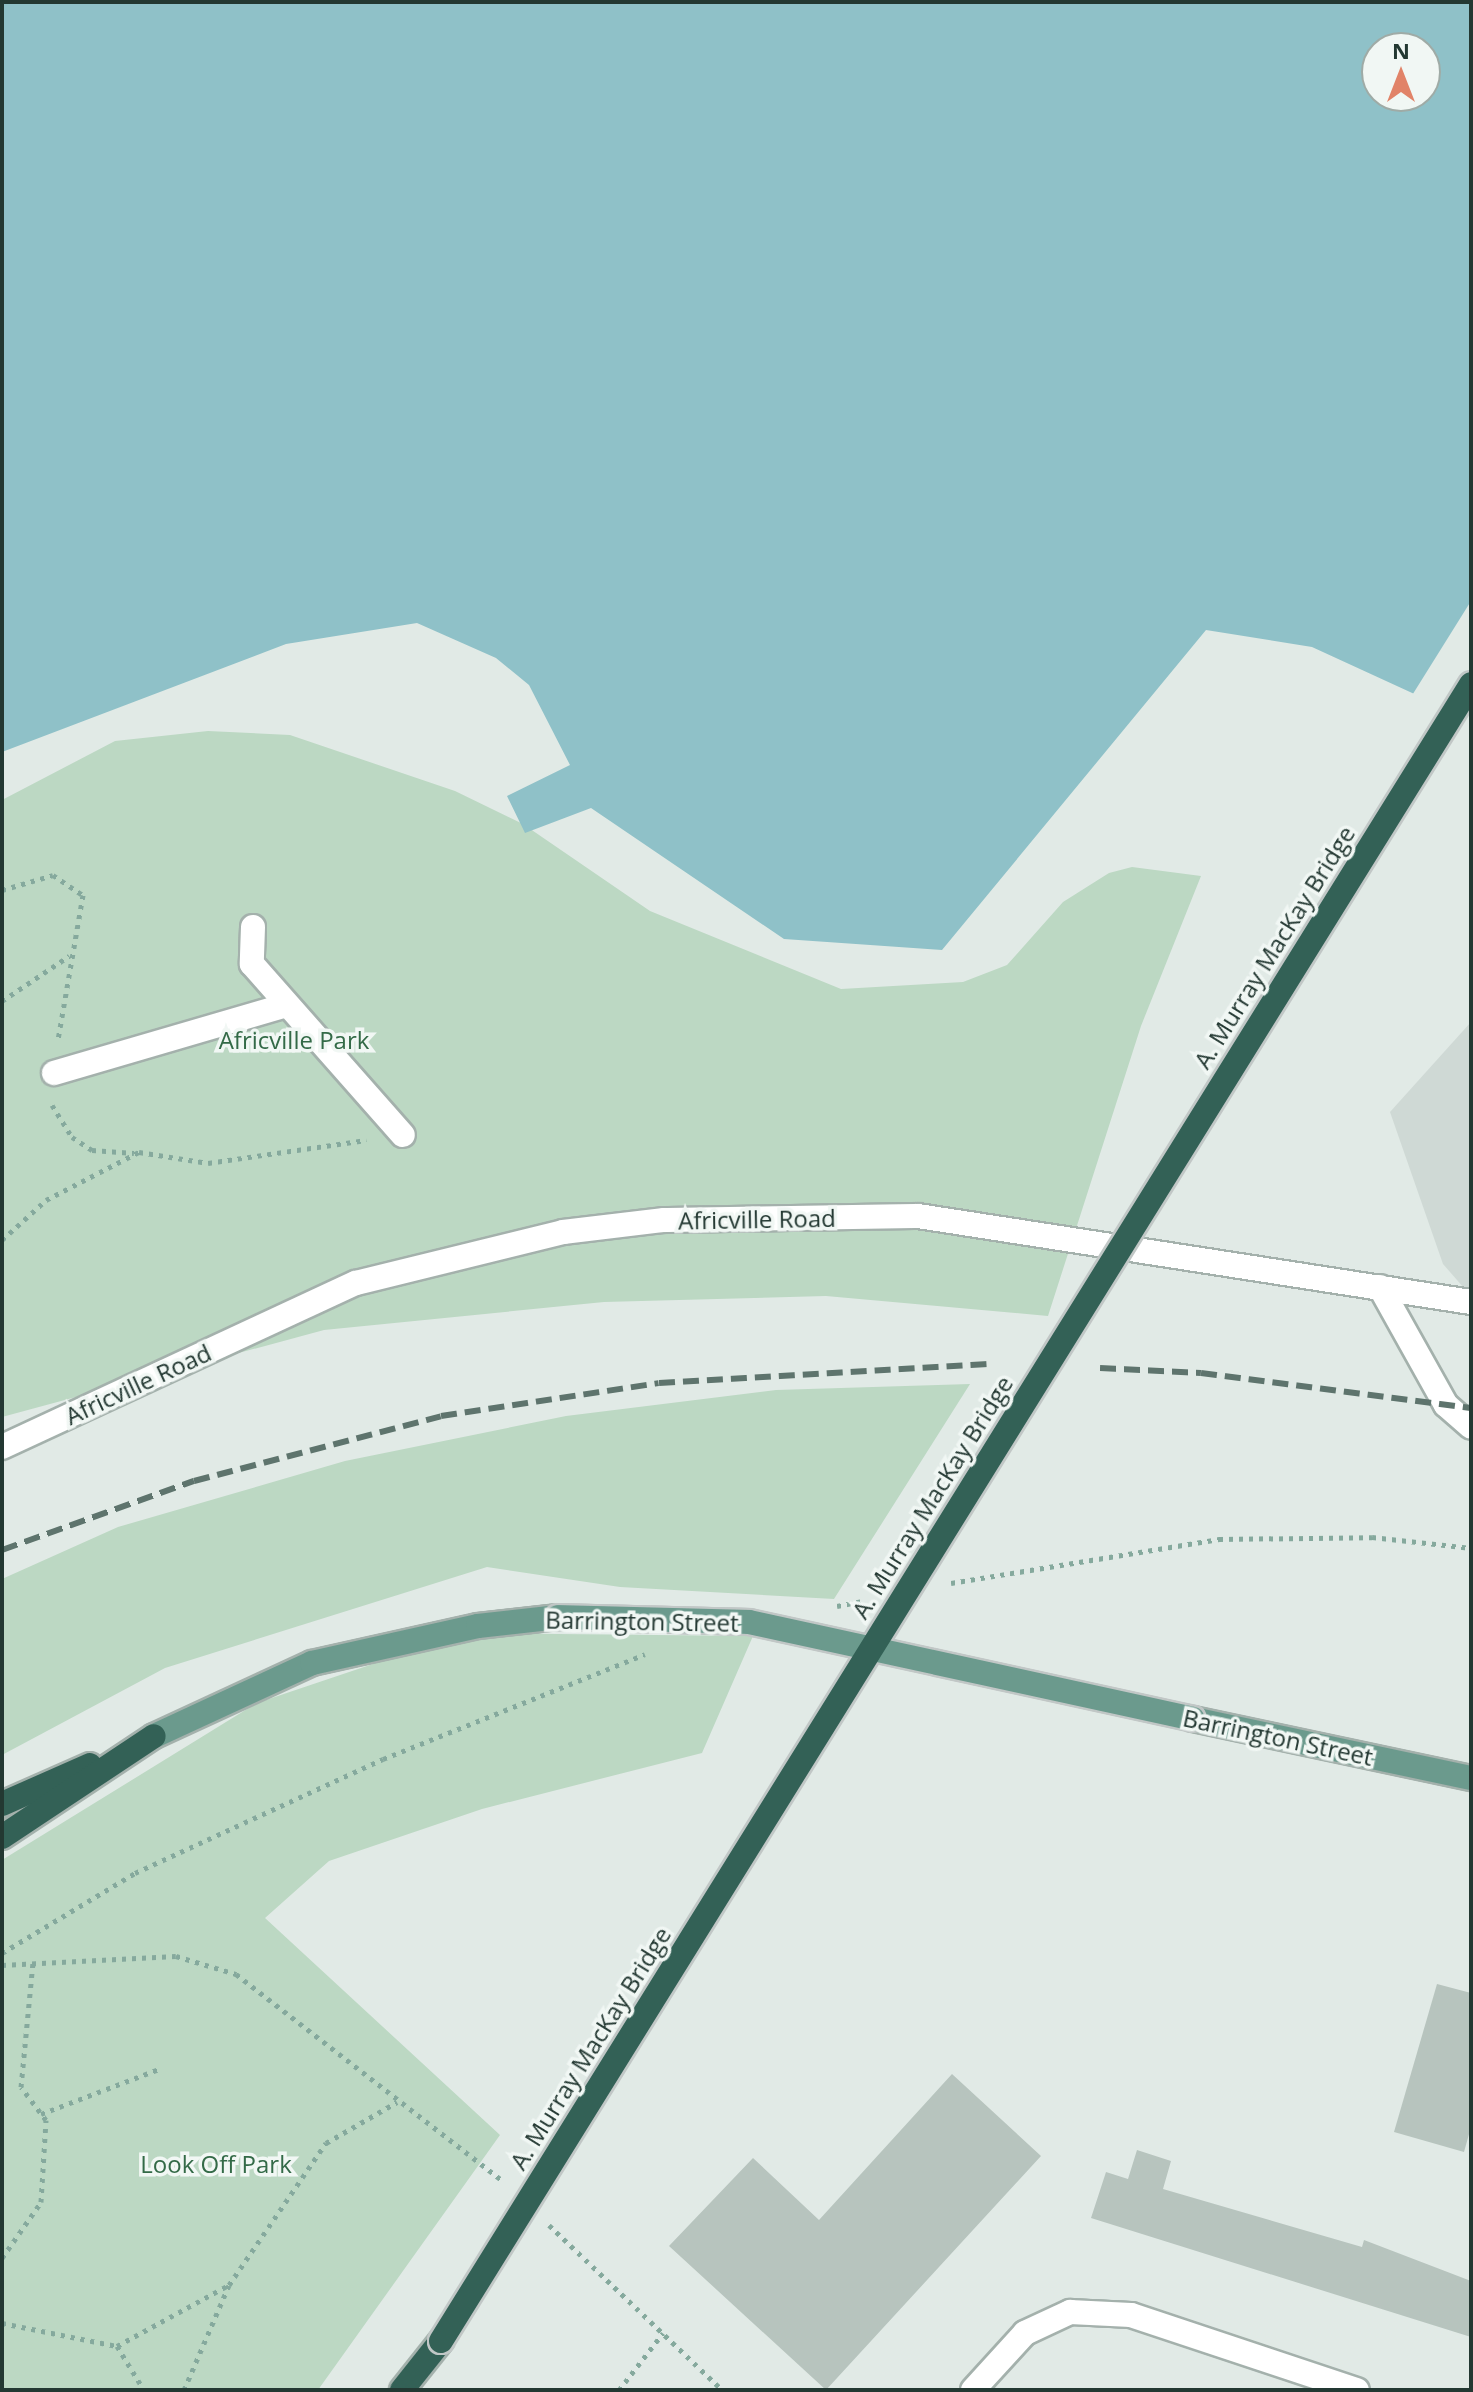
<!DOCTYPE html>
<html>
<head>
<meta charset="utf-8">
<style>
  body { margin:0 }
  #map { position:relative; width:1473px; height:2392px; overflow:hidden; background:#e1eae6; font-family:"Open Sans",sans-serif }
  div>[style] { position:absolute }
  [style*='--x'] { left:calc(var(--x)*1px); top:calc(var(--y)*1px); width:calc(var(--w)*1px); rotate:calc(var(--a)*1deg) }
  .built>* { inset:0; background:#cfd9d5 }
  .green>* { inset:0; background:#bcd8c3 }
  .water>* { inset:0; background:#8fc1c8 }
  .pier>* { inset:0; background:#e1eae6 }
  .building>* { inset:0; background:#b7c4be }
  .path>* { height:5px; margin-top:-2.5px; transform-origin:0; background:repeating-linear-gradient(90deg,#85a99d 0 4px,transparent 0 10px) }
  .roads { filter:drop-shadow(2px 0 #a4b1ac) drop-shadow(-2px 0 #a4b1ac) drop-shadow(0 2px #a4b1ac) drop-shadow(0 -2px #a4b1ac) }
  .service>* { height:24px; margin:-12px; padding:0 12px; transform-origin:12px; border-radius:12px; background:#fff }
  .minor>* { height:24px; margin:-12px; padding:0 12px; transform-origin:12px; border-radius:12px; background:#fff }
  .primary>* { height:24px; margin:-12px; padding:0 12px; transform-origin:12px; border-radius:12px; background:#6b9a8d }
  .motorway>* { height:24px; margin:-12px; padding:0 12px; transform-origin:12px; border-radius:12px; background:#336156 }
  .rail>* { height:6px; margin-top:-3px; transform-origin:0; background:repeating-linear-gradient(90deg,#5e746d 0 16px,transparent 0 24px) }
  .bridges { filter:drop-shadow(2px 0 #c1c7c6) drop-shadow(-2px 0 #c1c7c6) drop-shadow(0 2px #c1c7c6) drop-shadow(0 -2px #c1c7c6) }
  .primary-bridge>* { height:24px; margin:-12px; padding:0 12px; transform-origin:12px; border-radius:12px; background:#6b9a8d }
  .motorway-bridge>* { height:24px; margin:-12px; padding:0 12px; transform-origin:12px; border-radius:12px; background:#336156 }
  span { translate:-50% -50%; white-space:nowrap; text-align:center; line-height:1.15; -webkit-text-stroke:7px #f1f7f4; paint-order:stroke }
  .street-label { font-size:24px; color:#233832 }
  .park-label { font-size:24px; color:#336a47 }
  .frame { position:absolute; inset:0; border:4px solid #233832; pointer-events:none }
  .north { position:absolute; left:1361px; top:32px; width:80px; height:80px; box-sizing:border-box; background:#f1f7f4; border:2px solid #9faba6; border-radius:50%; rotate:0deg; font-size:22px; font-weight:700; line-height:32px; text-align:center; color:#233832 }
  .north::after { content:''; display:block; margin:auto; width:28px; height:36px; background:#e18368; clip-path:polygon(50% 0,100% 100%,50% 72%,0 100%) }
</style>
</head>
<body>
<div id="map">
  <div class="built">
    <i style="clip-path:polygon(1471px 1022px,1471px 1296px,1443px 1264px,1390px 1112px)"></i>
  </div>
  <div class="green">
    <i style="clip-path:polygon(208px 731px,290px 735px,455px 791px,523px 824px,650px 911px,841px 989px,963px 982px,1007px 965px,1063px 902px,1109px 873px,1132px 867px,1201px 876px,1141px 1026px,1048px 1316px,826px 1296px,604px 1302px,324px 1330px,2px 1417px,2px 800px,115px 741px)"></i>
    <i style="clip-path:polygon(970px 1384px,834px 1599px,620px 1587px,487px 1567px,165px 1668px,2px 1755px,2px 1579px,118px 1527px,345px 1461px,566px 1416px,776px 1390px)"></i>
    <i style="clip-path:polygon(465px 1633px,753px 1636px,702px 1753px,482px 1809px,329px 1861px,265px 1918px,500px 2135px,318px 2390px,2px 2390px,2px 1860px,257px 1703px)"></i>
  </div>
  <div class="water">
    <i style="clip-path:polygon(evenodd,2px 2px,1471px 2px,1471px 720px,1312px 647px,1206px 630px,942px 950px,784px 939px,591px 808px,525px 833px,507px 796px,570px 765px,529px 685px,496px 658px,417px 623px,286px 644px,2px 752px,2px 2px,1377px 48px,1425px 48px,1425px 96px,1377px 96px,1377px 48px)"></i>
  </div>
  <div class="pier">
    <i style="clip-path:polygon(1471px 601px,1471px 724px,1411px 697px)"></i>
  </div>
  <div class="building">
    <i style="clip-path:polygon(1437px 1984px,1471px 1993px,1471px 2127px,1464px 2152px,1394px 2132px)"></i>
    <i style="clip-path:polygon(952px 2074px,1041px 2156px,826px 2390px,669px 2246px,753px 2158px,819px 2220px)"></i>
    <i style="clip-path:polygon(1137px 2150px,1171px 2161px,1163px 2189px,1362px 2247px,1364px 2240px,1471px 2281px,1471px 2337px,1091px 2218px,1106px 2172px,1128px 2179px)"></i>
  </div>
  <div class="path">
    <i style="--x:2;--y:890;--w:53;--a:-16.4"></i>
    <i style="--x:53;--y:875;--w:36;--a:34"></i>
    <i style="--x:83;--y:895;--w:147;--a:99.8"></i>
    <i style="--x:2;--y:1001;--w:81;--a:-33.9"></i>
    <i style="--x:52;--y:1105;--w:38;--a:58"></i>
    <i style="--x:72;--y:1137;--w:24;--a:33"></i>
    <i style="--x:92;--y:1150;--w:42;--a:4.1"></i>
    <i style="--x:2;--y:1240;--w:59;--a:-42.3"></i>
    <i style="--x:46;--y:1200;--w:105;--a:-27.3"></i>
    <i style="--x:139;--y:1152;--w:70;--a:9.1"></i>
    <i style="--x:208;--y:1163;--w:160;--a:-8.3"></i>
    <i style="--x:951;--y:1583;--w:272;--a:-9.3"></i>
    <i style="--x:1219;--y:1539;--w:153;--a:-0.7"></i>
    <i style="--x:1372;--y:1537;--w:100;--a:6.3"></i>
    <i style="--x:837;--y:1606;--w:25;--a:-11"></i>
    <i style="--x:2;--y:1953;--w:155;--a:-31"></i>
    <i style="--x:135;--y:1873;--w:273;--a:-24.7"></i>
    <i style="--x:383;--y:1759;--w:282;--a:-21.8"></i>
    <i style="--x:2;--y:1965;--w:174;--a:-3"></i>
    <i style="--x:176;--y:1956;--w:63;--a:16.7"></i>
    <i style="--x:236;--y:1974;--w:339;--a:37.8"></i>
    <i style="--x:41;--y:2114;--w:126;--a:-20.9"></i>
    <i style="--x:549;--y:2225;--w:239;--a:43.6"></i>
    <i style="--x:2;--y:2258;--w:68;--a:-55.1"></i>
    <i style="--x:41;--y:2202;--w:82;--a:-86.5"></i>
    <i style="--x:46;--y:2120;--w:41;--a:-127.1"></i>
    <i style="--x:21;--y:2087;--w:125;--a:-84.5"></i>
    <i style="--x:2;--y:2323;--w:117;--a:11.3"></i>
    <i style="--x:117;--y:2346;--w:125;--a:-28.6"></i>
    <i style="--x:117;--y:2346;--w:52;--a:58.5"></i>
    <i style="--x:184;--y:2390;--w:114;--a:-66.8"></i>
    <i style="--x:229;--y:2285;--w:172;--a:-55.7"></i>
    <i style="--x:326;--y:2143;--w:82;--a:-30"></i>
    <i style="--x:619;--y:2390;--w:72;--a:-52.3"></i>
  </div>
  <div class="roads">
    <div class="service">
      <i style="--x:253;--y:927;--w:37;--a:92"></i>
      <i style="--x:252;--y:964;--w:228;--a:48.6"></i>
      <i style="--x:54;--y:1073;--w:242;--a:-16.3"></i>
    </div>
    <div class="minor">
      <i style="--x:1380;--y:1287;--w:135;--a:60.8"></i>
      <i style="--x:1446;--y:1405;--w:33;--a:41"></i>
      <i style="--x:2;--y:1447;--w:390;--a:-24.9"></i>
      <i style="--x:356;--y:1283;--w:213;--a:-13.8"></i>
      <i style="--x:563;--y:1232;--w:102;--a:-6.8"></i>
      <i style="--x:664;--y:1220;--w:254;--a:-0.9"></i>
      <i style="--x:918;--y:1216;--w:560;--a:8.84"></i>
      <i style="--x:973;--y:2390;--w:77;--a:-47.6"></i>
      <i style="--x:1025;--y:2333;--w:50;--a:-25"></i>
      <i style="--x:1070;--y:2312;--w:61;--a:2.8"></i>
      <i style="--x:1131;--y:2315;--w:238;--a:18.4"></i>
    </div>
    <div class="primary">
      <i style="--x:1193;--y:1719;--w:284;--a:12"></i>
      <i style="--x:154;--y:1736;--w:174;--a:-24.8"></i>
      <i style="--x:312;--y:1663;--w:170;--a:-12.6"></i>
      <i style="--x:478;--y:1626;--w:81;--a:-6.4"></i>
    </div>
    <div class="motorway">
      <i style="--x:2;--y:1804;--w:96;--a:-23.9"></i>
      <i style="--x:2;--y:1837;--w:182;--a:-33.6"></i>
      <i style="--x:402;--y:2390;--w:63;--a:-51.5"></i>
    </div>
  </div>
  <div class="rail">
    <i style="--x:1100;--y:1368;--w:101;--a:2.8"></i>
    <i style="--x:1201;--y:1373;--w:272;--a:7.4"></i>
    <i style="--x:2;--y:1550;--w:204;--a:-19.8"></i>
    <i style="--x:194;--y:1481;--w:255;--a:-14.7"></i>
    <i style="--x:441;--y:1416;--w:220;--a:-8.6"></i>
    <i style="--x:659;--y:1383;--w:334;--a:-3.3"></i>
  </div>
  <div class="bridges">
    <div class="primary-bridge">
      <i style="--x:558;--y:1617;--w:191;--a:1.5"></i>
      <i style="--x:749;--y:1622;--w:454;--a:12.3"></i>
    </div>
    <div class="motorway-bridge">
      <i style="--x:441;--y:2341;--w:1951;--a:-58.13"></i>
    </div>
  </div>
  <div class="street-label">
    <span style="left:1274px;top:947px;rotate:-58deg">A. Murray MacKay Bridge</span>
    <span style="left:757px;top:1219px;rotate:-1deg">Africville Road</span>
    <span style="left:138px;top:1384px;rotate:-25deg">Africville Road</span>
    <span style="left:932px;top:1497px;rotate:-58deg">A. Murray MacKay Bridge</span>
    <span style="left:642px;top:1621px;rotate:1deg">Barrington Street</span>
    <span style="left:1278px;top:1737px;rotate:12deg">Barrington Street</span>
    <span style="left:590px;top:2048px;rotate:-58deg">A. Murray MacKay Bridge</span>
  </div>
  <div class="park-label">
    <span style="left:294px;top:1040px">Africville Park</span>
    <span style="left:216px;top:2164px">Look Off Park</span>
  </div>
  <div class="frame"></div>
  <div class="north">N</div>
</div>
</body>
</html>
